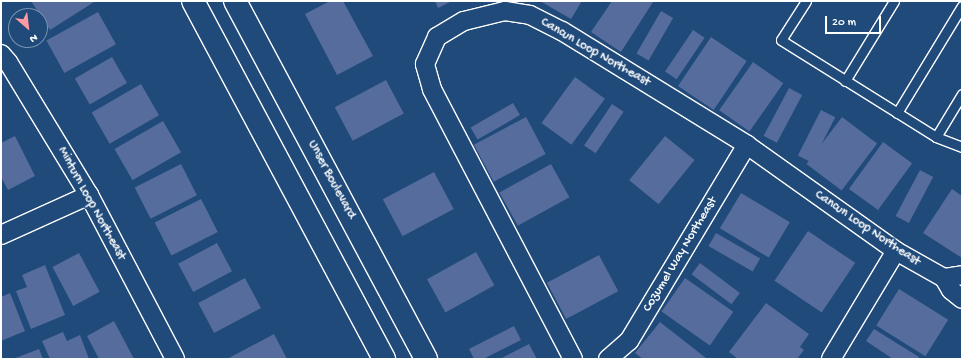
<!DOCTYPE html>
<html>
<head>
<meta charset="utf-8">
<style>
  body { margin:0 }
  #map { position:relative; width:963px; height:360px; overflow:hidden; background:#1f4a7a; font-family:"Gochi Hand",sans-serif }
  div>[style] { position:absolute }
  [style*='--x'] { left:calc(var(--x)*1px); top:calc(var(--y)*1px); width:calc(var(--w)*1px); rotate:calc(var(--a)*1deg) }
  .building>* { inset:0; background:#556c9c; transform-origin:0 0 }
  .roads { filter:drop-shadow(1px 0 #fff) drop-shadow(-1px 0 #fff) drop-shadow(0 1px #fff) drop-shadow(0 -1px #fff) }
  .lane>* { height:9px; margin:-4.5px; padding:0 4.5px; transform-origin:4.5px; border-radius:4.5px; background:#1f4a7a }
  .street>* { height:18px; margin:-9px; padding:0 9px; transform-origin:9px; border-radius:9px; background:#1f4a7a }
  .primary>* { height:22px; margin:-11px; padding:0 11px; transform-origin:11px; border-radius:11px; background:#1f4a7a }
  span { translate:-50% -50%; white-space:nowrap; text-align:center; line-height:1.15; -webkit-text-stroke:3px #1f4a7a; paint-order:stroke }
  .street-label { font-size:13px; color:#fff }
  .frame { position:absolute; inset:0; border:2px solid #fff; pointer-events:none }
  .north { position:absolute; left:8px; top:8px; width:40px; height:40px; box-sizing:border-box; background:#1f4a7a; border:1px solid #7992af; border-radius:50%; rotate:152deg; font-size:11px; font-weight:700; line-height:16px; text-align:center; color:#fff }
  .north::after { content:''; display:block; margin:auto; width:14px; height:18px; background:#ff9aa2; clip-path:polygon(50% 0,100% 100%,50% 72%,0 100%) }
  .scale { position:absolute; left:825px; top:16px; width:56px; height:18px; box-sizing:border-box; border:2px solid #fff; border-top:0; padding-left:5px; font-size:12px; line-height:14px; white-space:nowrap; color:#fff; -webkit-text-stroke:3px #1f4a7a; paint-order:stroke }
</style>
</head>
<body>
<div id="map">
  <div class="building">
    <i style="clip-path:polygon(31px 1px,93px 1px,94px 2px,50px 30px)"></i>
    <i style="clip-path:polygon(330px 1px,343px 1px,373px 56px,337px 75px,305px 14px)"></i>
    <i style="clip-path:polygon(435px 1px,452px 1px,438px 8px)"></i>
    <i style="clip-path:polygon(540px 1px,582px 1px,571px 19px)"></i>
    <i style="clip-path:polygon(612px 1px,651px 1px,653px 2px,621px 52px,591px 32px)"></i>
    <i style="left:661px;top:11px;width:14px;height:49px;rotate:30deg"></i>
    <i style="left:98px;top:12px;width:37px;height:59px;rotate:61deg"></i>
    <i style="left:693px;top:30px;width:14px;height:50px;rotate:34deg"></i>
    <i style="left:711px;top:37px;width:43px;height:59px;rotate:34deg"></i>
    <i style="left:112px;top:57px;width:30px;height:43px;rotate:60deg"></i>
    <i style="left:753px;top:62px;width:37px;height:59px;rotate:35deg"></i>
    <i style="left:575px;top:77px;width:37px;height:57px;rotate:36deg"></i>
    <i style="left:386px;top:80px;width:38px;height:58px;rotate:62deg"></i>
    <i style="left:141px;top:84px;width:36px;height:57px;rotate:60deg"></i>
    <i style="left:789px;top:88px;width:15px;height:54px;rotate:28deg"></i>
    <i style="left:513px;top:103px;width:14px;height:49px;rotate:60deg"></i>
    <i style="left:612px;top:104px;width:14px;height:50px;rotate:34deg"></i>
    <i style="left:821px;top:110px;width:16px;height:51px;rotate:27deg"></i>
    <i style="left:526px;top:117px;width:42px;height:59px;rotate:62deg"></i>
    <i style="left:842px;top:117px;width:44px;height:59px;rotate:37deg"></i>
    <i style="left:163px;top:121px;width:36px;height:56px;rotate:60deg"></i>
    <i style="clip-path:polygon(15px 136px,35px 176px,8px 190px,1px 177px,1px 143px)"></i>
    <i style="left:665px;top:136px;width:38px;height:57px;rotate:39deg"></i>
    <i style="left:883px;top:142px;width:36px;height:58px;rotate:36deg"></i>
    <i style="left:181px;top:164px;width:35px;height:52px;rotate:63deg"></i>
    <i style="left:551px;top:164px;width:38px;height:59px;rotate:61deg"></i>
    <i style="left:920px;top:170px;width:15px;height:52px;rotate:28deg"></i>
    <i style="left:434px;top:172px;width:42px;height:58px;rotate:62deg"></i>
    <i style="clip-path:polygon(952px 189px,962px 196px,962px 258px,923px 233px)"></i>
    <i style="left:741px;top:193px;width:57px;height:41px;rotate:31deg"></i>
    <i style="left:201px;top:199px;width:37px;height:52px;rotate:63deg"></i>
    <i style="left:808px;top:231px;width:57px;height:60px;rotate:34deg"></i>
    <i style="left:716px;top:233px;width:51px;height:15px;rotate:30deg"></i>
    <i style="left:217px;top:243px;width:32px;height:44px;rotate:62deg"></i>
    <i style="left:476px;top:252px;width:38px;height:56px;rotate:61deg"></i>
    <i style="left:79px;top:253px;width:44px;height:30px;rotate:62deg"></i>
    <i style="left:599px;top:255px;width:41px;height:59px;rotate:62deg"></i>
    <i style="left:700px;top:263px;width:50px;height:14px;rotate:37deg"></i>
    <i style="clip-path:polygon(45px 265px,65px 315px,31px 329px,16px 291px,27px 287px,22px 275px)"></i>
    <i style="left:245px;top:278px;width:34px;height:53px;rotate:62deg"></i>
    <i style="left:685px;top:278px;width:59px;height:41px;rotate:35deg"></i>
    <i style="left:899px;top:289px;width:58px;height:43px;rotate:32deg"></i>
    <i style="clip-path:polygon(10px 293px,25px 331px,1px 341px,1px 297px)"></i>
    <i style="clip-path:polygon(766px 303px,809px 334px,800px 347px,804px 350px,797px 359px,738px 359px,729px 352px)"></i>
    <i style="clip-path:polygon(114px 321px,134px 359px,99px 359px,87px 336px)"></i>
    <i style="clip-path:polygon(660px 322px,706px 358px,705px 359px,643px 359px,635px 353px)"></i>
    <i style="clip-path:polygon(514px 326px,521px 340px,483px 359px,474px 359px,469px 349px)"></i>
    <i style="clip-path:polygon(874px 329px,919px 357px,918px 359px,893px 359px,866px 341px)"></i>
    <i style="clip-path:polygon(63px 332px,67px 341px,80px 335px,89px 359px,50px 359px,42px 341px)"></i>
    <i style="clip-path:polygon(274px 334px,287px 359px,227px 359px)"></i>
    <i style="clip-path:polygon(529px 344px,537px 359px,500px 359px)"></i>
    <i style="clip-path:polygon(39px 349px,43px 359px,13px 359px)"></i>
  </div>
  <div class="roads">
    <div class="lane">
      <i style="--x:806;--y:1;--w:46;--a:122.7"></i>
      <i style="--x:781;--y:40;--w:183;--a:32"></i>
      <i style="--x:936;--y:137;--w:28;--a:21"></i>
      <i style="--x:845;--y:81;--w:94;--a:-58.5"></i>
      <i style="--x:897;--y:113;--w:125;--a:-58.7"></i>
      <i style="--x:936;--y:137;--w:50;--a:-58.8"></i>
    </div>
    <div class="street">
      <i style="--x:1;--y:54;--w:11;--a:49"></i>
      <i style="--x:8;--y:62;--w:156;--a:58.7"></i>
      <i style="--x:89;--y:195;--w:185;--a:62.3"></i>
      <i style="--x:1;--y:235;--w:97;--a:-24.4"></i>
      <i style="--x:944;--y:278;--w:18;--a:-9"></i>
      <i style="--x:573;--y:359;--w:305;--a:-117.6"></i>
      <i style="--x:432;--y:89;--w:26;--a:-106"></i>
      <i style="--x:425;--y:64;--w:30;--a:-66"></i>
      <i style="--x:437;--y:37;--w:31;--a:-31"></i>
      <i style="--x:464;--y:21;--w:42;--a:-13.7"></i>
      <i style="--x:505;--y:11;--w:25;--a:9"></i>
      <i style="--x:530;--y:15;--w:36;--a:27"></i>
      <i style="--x:562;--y:31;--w:217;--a:31.6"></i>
      <i style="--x:747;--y:145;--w:183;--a:35.4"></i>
      <i style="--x:896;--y:251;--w:55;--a:29.4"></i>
      <i style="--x:944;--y:278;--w:14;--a:60"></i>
      <i style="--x:951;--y:290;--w:14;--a:39"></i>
      <i style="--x:608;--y:359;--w:28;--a:-41"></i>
      <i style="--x:629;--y:341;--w:229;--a:-59"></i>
      <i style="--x:831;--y:359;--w:126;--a:-59"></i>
    </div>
    <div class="primary">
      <i style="--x:193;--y:1;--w:406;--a:61.9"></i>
      <i style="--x:235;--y:1;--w:406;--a:61.9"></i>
    </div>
  </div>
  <div class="street-label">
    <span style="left:595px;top:53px;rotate:30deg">Cancun Loop Northeast</span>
    <span style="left:331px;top:180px;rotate:62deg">Unser Boulevard</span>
    <span style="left:91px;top:204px;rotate:61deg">Minturn Loop Northeast</span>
    <span style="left:867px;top:229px;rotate:34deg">Cancun Loop Northeast</span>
    <span style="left:681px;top:255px;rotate:-59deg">Cozumel Way Northeast</span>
  </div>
  <div class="frame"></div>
  <div class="north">N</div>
  <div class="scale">20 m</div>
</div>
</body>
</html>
